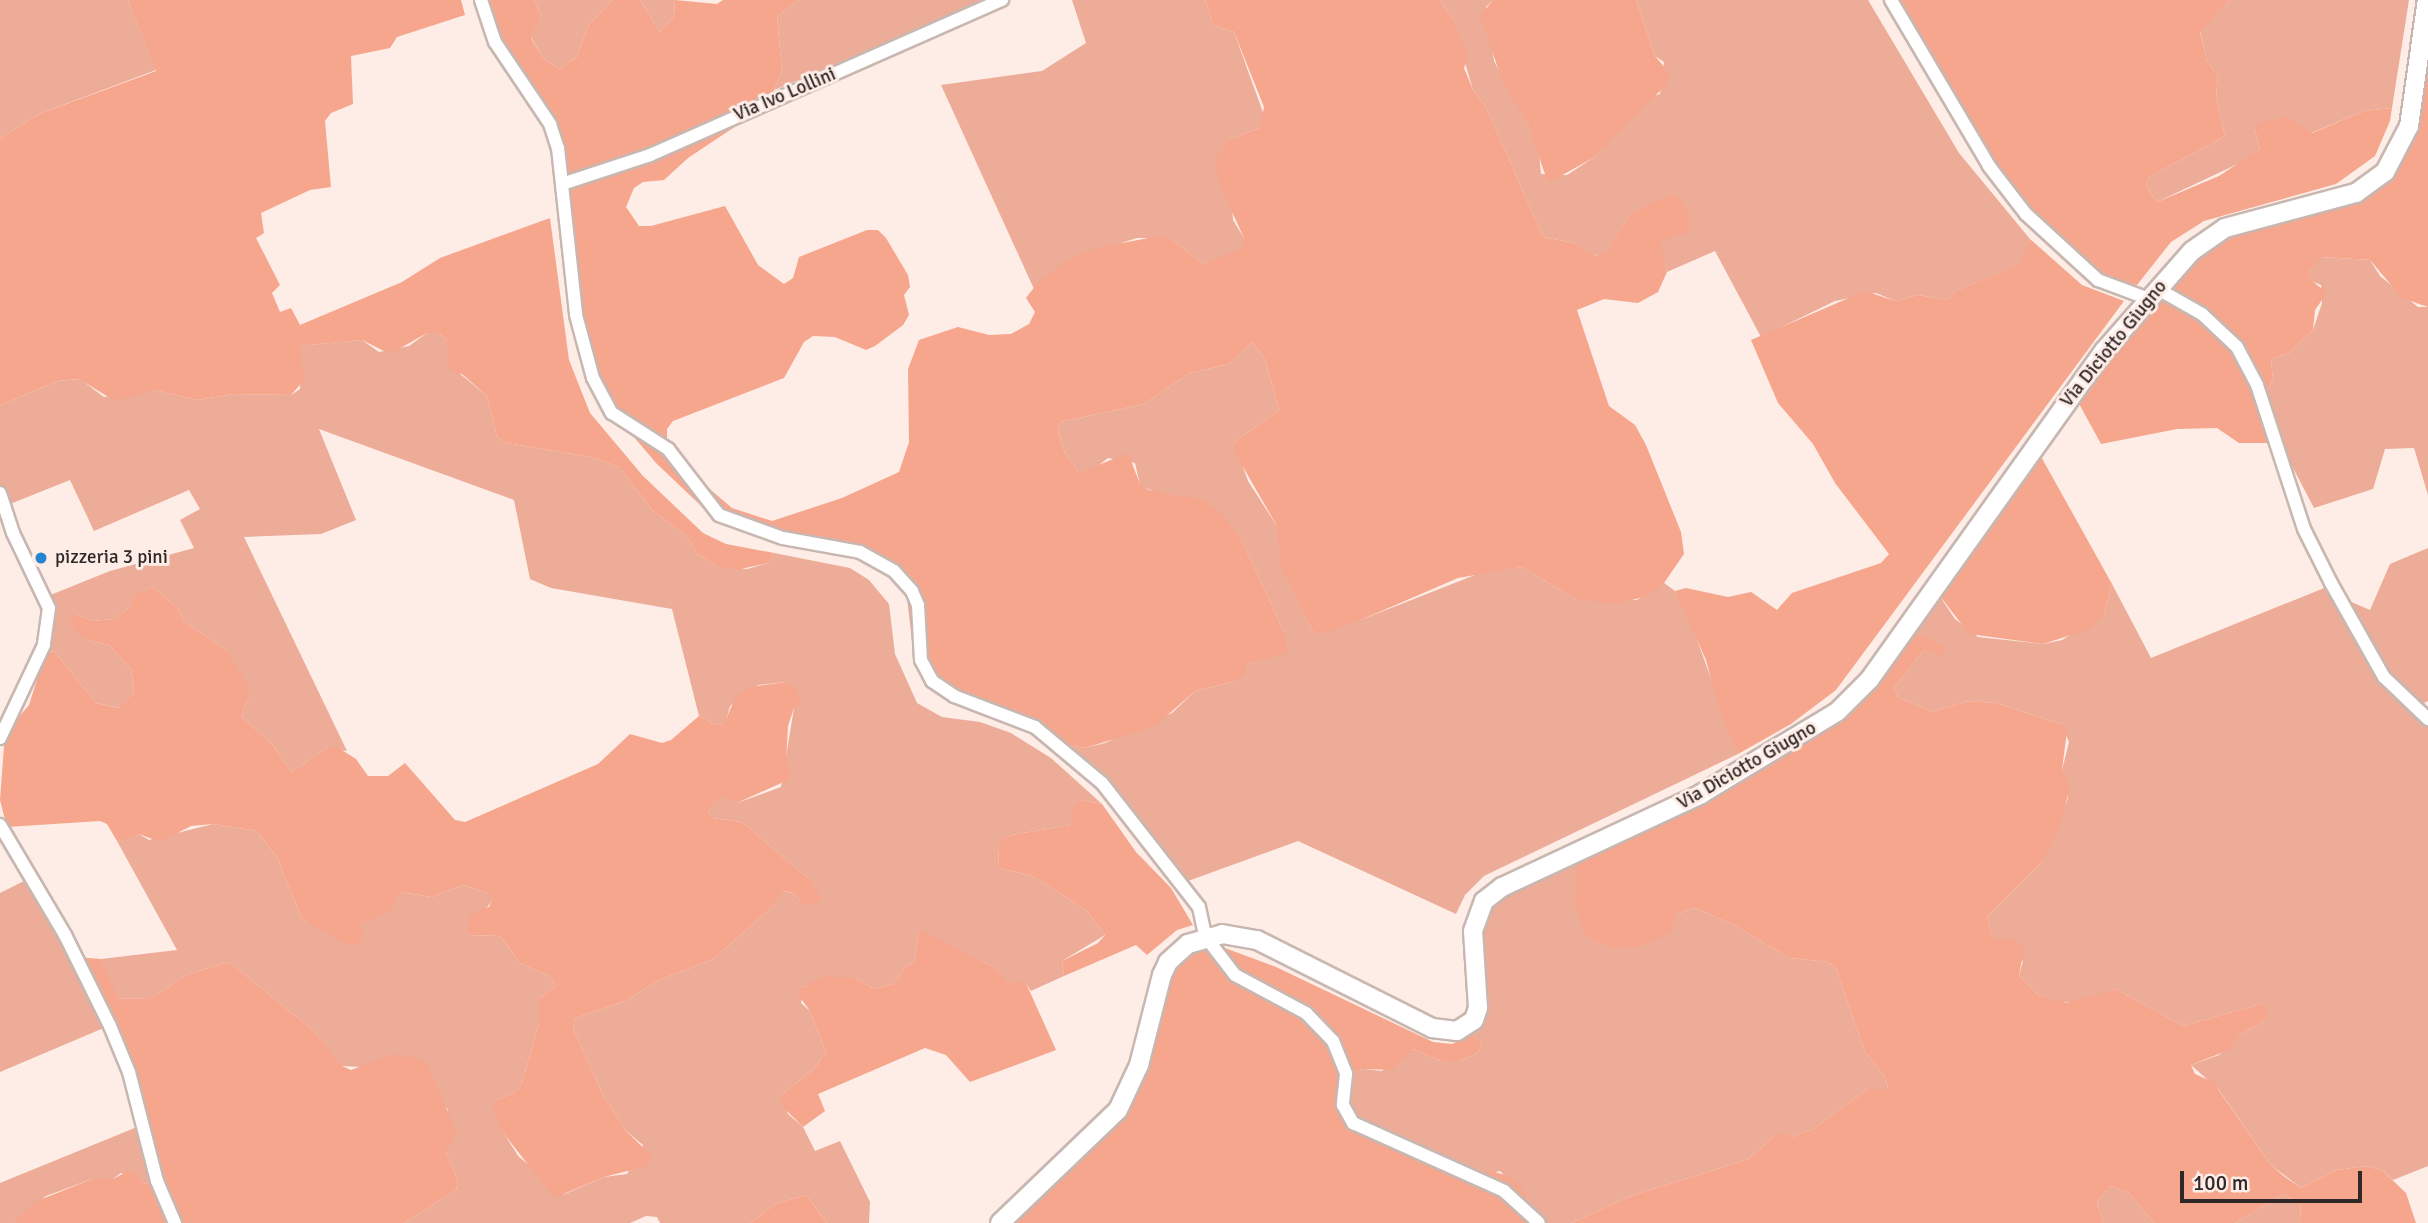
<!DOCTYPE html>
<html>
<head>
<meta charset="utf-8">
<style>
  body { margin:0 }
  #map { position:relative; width:2428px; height:1223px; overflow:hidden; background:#feece6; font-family:Signika,sans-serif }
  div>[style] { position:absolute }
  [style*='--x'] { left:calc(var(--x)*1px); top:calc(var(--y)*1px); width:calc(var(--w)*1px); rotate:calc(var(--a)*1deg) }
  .green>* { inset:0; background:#ecac98 }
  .forest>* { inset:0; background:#f5a68d }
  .roads { filter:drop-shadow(2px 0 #c8b7b1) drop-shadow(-2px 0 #c8b7b1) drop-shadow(0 2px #c8b7b1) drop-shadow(0 -2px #c8b7b1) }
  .minor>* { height:12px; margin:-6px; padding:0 6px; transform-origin:6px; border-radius:6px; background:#fff }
  .secondary>* { height:18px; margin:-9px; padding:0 9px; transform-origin:9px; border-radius:9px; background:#fff }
  .dots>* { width:19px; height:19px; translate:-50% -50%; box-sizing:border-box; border:4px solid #feece6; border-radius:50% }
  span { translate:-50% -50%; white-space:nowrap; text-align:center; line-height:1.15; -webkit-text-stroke:6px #feece6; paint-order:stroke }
  .street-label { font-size:19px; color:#2f2826 }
  .poi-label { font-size:19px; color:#2f2826 }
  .left { translate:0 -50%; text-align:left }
  .scale { position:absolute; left:2180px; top:1171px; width:182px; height:32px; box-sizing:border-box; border:4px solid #2f2826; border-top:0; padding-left:9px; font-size:21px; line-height:24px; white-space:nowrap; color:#2f2826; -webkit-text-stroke:5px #feece6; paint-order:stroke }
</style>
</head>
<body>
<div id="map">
  <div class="green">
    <i style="clip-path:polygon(0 0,128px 0,156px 70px,39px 114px,0 139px)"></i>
    <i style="clip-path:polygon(534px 0,612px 0,588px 26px,577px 57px,559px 69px,542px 57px,531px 37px,541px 16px)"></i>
    <i style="clip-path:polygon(640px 0,675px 0,674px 16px,660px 32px)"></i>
    <i style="clip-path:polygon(798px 0,998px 0,774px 90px,782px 70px,777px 17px)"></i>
    <i style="clip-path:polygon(1072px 0,1205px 0,1213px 25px,1234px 32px,1265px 118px,1260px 128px,1228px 140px,1233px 220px,1244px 238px,1242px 248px,1233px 255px,1203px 264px,1170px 238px,1137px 238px,1068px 260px,1034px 289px,941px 85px,1042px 71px,1086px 43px)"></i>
    <i style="clip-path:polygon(1439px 0,1493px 0,1486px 7px,1494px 61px,1528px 125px,1539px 153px,1541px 174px,1567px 175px,1593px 158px,1651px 97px,1660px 94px,1664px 62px,1655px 56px,1636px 0,1868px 0,1959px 153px,2030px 239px,2022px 263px,1954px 292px,1948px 300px,1918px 295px,1895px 301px,1876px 293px,1835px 301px,1761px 337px,1715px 251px,1667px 272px,1659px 241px,1669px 237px,1675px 193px,1629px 216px,1606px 253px,1594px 256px,1575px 243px,1543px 237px,1486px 107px,1473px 90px,1452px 18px)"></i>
    <i style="clip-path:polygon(2230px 0,2409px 0,2392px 108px,2364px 111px,2311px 133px,2255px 130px,2260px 149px,2244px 161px,2157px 202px,2146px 186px,2149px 177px,2225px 136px,2216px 97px,2218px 76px,2207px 61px,2200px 31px)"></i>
    <i style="clip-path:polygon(2321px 257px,2370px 260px,2380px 276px,2418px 307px,2428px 307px,2428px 495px,2414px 448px,2385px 449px,2373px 489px,2314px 508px,2280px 443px,2268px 443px,2264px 397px,2273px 379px,2271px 359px,2290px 352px,2313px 330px,2322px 303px,2321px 285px,2311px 281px,2309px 271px)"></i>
    <i style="clip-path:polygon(427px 333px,439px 333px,447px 341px,447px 363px,487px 396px,497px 437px,506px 443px,590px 457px,619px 467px,653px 511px,686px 535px,698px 554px,716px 566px,747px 569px,768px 563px,774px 553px,850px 568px,869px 580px,889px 604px,895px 654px,917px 703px,942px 717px,980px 722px,1011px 733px,1051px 758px,1102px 804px,1081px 800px,1070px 825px,1012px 835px,1003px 839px,999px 848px,998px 868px,1029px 875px,1046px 884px,1087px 911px,1105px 935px,1062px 961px,1064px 976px,1031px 991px,1025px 982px,1009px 985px,994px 967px,919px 930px,915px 962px,906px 966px,894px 984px,874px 989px,855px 978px,805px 986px,801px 1003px,810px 1011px,826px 1052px,814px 1069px,781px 1095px,788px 1114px,803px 1127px,815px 1151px,840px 1141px,870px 1202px,869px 1223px,827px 1223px,806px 1195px,775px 1204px,751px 1223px,660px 1223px,657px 1217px,646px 1216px,630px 1223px,404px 1223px,456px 1190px,458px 1180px,445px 1151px,448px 1110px,442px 1101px,361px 1067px,341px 1066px,314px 1031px,229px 962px,188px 974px,152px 998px,118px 999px,111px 989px,101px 959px,177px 950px,117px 841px,127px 836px,139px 834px,149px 840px,213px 824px,257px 831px,277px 857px,302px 919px,339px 937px,371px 918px,400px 892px,432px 897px,463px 885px,485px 892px,494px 898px,467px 935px,500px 936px,520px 963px,550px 976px,556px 986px,539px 999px,539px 1023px,522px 1083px,516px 1092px,497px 1100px,501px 1129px,519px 1157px,565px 1194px,604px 1177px,627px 1174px,643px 1145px,626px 1131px,603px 1095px,573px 1029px,575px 1018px,625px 1001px,663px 978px,712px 960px,771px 908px,782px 891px,794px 893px,801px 902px,809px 879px,742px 822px,712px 818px,708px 811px,720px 796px,737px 803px,781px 787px,794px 708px,786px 682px,758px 685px,730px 706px,725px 724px,715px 725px,699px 716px,672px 609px,551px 588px,530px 579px,514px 500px,319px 429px,356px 520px,321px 534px,244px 537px,347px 751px,327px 748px,292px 772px,273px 745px,241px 716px,249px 697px,226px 650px,183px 621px,178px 609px,153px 587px,135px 595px,131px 606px,114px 619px,93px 621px,74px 613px,86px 640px,109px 645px,131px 669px,134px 693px,120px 708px,96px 703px,54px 651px,45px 654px,47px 613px,38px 600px,110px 571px,194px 548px,180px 520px,200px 509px,189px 490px,94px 531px,70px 480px,0 508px,0 405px,58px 381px,80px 379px,104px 397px,155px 390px,197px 400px,234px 394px,291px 395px,300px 389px,298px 346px,362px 340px,379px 352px,409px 346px)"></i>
    <i style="clip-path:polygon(1252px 342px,1265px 359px,1279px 410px,1234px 442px,1248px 481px,1277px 526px,1286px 576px,1313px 632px,1363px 619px,1480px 573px,1522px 567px,1576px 599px,1637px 600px,1664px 583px,1675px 591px,1690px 620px,1738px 754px,1484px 876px,1465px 895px,1456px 914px,1298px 841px,1188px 881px,1062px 744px,1085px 748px,1105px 743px,1172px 713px,1195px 691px,1236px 681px,1247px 664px,1267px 658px,1284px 632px,1241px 539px,1171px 494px,1161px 495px,1140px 485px,1135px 463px,1108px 458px,1090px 472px,1079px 473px,1065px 453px,1058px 432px,1060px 422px,1144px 404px,1190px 373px,1229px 364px)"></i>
    <i style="clip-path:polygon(2428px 548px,2428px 701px,2422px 704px,2428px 718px,2428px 1166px,2393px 1180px,2382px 1170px,2366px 1166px,2337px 1170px,2301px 1188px,2271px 1165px,2219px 1090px,2191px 1065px,2219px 1055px,2240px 1034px,2266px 1020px,2261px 1004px,2183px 1026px,2116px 989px,2077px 1003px,2057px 1002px,2039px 996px,2019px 975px,2023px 961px,1992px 935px,1987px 917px,2042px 862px,2068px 798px,2062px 770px,2069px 742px,2061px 724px,1996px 703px,1968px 701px,1932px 712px,1898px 697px,1894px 688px,1924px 650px,1942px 655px,1908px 631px,1937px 592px,1955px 619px,1978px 637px,2043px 644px,2062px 640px,2104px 614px,2112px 584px,2151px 658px,2339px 582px,2349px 601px,2370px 610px,2390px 564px)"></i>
    <i style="clip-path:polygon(1577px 855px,1593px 941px,1602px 944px,1671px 922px,1676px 914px,1695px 908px,1732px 924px,1790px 958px,1828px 962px,1836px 968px,1865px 1052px,1886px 1078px,1888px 1089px,1868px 1089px,1813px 1129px,1793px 1137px,1775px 1135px,1749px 1159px,1631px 1196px,1572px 1223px,1540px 1223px,1527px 1198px,1500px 1171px,1472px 1178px,1365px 1130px,1341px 1094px,1343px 1075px,1363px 1069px,1382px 1071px,1412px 1049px,1441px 1061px,1460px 1061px,1479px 1052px,1482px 1043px,1471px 1034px,1478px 1027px,1475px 932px,1483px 908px)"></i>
    <i style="clip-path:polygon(26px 880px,106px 1027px,0 1072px,0 893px)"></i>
    <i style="clip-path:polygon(142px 1125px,153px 1181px,144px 1184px,121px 1173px,113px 1179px,92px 1179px,46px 1196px,13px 1223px,0 1223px,0 1183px)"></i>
    <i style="clip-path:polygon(2110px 1186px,2129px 1193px,2154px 1223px,2103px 1223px,2097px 1202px)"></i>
    <i style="clip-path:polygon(2282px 1195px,2300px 1202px,2301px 1223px,2235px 1223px)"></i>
  </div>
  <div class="forest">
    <i style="clip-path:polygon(128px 0,461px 0,465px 15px,397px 37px,390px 48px,351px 56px,353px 104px,331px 113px,325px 121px,331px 187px,310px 190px,261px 213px,264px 233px,256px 238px,280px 285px,272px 293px,280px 312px,291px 308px,300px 325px,402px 282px,440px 258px,550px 218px,569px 360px,590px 413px,643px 476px,703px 533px,726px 544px,774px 553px,768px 563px,736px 570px,716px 566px,698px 554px,686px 535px,653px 511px,619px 467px,590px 457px,506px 443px,497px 437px,487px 396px,462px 374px,452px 372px,447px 363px,447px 341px,439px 333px,427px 333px,390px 354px,362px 340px,299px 346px,305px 379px,291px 395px,234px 394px,197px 400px,155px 390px,115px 401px,79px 379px,58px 381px,0 405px,0 139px,39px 114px,156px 71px)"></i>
    <i style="clip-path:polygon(480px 0,534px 0,541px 16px,531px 38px,542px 57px,559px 69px,577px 57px,588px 26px,612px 0,640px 0,660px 32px,674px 16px,675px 0,717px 4px,723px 0,798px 0,777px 17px,782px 70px,774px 90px,754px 114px,688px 158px,664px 180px,643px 182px,634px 188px,626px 207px,639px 226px,651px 226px,725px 206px,758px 265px,784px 284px,793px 278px,799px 257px,867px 230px,878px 230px,886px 238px,908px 275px,910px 287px,904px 295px,909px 315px,903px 325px,875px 346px,866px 350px,835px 337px,813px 336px,804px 342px,784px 378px,673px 421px,667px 429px,667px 451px,699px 480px,732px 508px,772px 521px,842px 498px,899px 472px,909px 442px,908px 369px,919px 340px,958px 327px,989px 335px,1011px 334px,1029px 324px,1035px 312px,1026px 298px,1040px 280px,1068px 260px,1096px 248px,1159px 236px,1170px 238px,1203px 264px,1241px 249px,1244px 238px,1218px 181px,1216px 158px,1228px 140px,1260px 128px,1264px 107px,1234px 32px,1213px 25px,1205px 0,1439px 0,1452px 18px,1468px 57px,1464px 68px,1473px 90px,1486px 107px,1543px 237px,1575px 243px,1595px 256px,1606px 252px,1629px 216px,1647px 205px,1675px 193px,1689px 212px,1689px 232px,1660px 241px,1667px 272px,1658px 292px,1638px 303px,1604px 299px,1577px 310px,1609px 406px,1635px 425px,1646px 445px,1681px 532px,1684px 554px,1664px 583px,1647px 596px,1617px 604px,1576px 599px,1522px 567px,1458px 578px,1363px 619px,1323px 634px,1313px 632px,1281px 567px,1277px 526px,1235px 453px,1234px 442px,1279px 410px,1265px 359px,1252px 342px,1229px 364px,1190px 373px,1144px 404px,1060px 422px,1058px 432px,1065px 453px,1079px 473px,1128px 453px,1140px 484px,1149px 490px,1203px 500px,1221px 514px,1241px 539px,1284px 632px,1287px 653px,1247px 664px,1245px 675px,1236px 681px,1195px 691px,1154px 727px,1085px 748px,1062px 744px,983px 704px,937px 695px,913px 649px,907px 598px,896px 580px,856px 551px,715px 519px,656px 463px,605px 403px,587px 356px,566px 162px)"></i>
    <i style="clip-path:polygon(1493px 0,1636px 0,1655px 56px,1670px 74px,1666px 85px,1593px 158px,1548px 183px,1528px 125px,1502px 80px,1480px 16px)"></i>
    <i style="clip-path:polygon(1889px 0,2230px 0,2200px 32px,2207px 61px,2218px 76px,2216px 97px,2225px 136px,2149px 177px,2146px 186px,2157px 202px,2219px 176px,2260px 149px,2255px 130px,2260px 122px,2288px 117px,2312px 133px,2364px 111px,2392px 108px,2390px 121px,2375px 156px,2336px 184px,2204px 221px,2171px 242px,2137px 285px,2110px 280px,2068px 252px,2000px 177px)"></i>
    <i style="clip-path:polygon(2428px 20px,2428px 307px,2402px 298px,2370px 260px,2322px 257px,2309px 271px,2311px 280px,2327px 293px,2315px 310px,2313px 330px,2290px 352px,2271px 359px,2273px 379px,2264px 397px,2268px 443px,2239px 443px,2217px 428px,2177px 429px,2101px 444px,2077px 400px,2151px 302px,2213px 241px,2344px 204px,2391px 170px)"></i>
    <i style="clip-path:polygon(2030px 239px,2082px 285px,2124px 301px,1836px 690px,1791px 724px,1738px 754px,1718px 706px,1706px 660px,1675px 591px,1686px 588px,1728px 597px,1751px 592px,1777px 610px,1792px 593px,1881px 563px,1889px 554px,1835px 483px,1813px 444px,1778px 403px,1751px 340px,1865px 291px,1895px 301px,1918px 295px,1948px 300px,1954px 292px,2021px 263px)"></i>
    <i style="clip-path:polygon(2039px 453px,2112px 584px,2104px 614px,2090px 629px,2043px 644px,1969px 634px,1937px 592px)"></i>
    <i style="clip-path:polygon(153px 587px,178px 609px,183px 621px,226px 650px,248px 685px,249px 697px,241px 716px,273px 745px,292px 772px,327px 748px,337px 747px,356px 759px,368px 776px,388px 776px,405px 763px,455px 820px,465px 822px,598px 764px,630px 734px,662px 743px,671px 740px,699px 716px,715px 725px,724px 724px,735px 698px,749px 687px,786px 682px,794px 686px,801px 703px,794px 708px,788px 726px,786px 764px,791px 771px,788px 780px,737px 803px,720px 797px,708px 811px,712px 818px,742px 822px,809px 879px,822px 899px,812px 906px,801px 902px,794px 893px,783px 891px,771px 908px,712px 960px,663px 978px,625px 1001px,575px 1018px,573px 1029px,603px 1095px,626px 1131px,652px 1156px,647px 1166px,604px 1177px,554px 1198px,501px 1130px,493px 1109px,497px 1100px,516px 1092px,522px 1083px,539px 1023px,539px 999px,556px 986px,550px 976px,520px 963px,500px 936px,467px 935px,469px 915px,489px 907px,493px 898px,485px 892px,463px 885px,432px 897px,400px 892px,390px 911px,361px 924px,364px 933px,360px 943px,348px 945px,302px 919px,277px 857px,257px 831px,213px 824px,191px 826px,160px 842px,139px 834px,117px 841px,107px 824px,100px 821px,7px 827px,0 800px,5px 733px,29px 705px,45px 654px,54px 651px,96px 703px,119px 708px,134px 693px,131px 669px,109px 645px,86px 640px,70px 624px,74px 613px,93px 621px,114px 619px,131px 606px,134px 595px)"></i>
    <i style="clip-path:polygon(1908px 631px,1945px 646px,1942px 656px,1924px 650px,1894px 688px,1898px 697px,1932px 712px,1968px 701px,1996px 703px,2061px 724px,2067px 731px,2062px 770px,2070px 788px,2059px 827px,2042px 862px,1987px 917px,1992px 935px,2000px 941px,2009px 937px,2019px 942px,2024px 950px,2019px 975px,2039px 996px,2067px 1003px,2116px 989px,2183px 1026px,2261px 1004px,2267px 1010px,2266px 1020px,2240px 1034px,2229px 1050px,2191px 1065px,2195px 1074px,2213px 1082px,2271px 1165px,2285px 1177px,2301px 1188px,2337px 1170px,2366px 1166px,2382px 1170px,2406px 1193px,2416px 1223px,2301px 1223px,2300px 1202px,2282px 1195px,2235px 1223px,2154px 1223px,2129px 1193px,2110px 1186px,2097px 1202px,2103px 1223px,1572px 1223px,1631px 1196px,1749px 1159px,1775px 1135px,1784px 1133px,1793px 1137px,1813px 1129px,1868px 1089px,1888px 1089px,1886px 1078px,1865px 1052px,1836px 968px,1828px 962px,1790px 958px,1732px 924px,1695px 908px,1676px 914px,1670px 933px,1642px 946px,1612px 948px,1593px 941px,1586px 935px,1575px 906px,1577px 855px,1719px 788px,1832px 723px)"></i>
    <i style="clip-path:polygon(1081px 800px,1102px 804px,1136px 852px,1171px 888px,1193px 925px,1177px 930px,1147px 955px,1136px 945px,1064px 976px,1062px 961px,1098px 943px,1105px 935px,1087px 911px,1046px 884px,1029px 875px,998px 868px,999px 848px,1002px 839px,1012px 835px,1070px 825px,1074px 807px)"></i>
    <i style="clip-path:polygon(919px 929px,994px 967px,1009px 984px,1025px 981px,1056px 1050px,970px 1082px,946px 1055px,925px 1048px,818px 1094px,825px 1111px,803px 1127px,782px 1106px,781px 1095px,814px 1069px,826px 1052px,810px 1011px,796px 992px,823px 976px,855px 978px,874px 989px,894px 984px,906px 966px,915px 962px)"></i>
    <i style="clip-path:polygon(1217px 945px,1276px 967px,1433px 1042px,1452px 1044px,1471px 1034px,1482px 1043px,1479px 1052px,1460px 1061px,1441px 1061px,1412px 1049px,1392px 1070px,1363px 1069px,1344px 1075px,1343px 1113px,1472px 1178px,1491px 1171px,1509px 1176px,1522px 1188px,1540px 1223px,1007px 1223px,1111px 1125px,1158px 982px,1187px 949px)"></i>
    <i style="clip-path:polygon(76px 957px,101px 959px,118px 999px,152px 998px,188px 974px,229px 962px,314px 1031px,342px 1066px,351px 1070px,395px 1054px,421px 1059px,429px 1067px,457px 1133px,445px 1151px,458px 1180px,456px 1190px,404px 1223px,13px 1223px,37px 1201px,92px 1179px,113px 1179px,130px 1170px,144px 1184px,153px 1181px,137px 1105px,139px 1086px,125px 1049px,92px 1010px)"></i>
    <i style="clip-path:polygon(806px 1195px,827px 1223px,751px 1223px,775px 1204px)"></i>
  </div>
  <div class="roads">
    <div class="minor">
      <i style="--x:481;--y:0;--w:44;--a:71.6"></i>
      <i style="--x:495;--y:42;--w:99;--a:56.1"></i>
      <i style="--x:550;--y:124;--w:25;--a:72"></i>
      <i style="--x:558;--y:148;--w:168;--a:83.8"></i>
      <i style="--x:576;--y:315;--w:65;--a:74.9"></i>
      <i style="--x:593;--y:378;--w:40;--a:62"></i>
      <i style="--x:612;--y:413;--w:67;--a:32.7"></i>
      <i style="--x:668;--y:449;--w:83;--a:52.3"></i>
      <i style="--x:719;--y:515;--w:68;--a:19.8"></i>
      <i style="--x:783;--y:538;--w:78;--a:10.3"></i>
      <i style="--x:860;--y:552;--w:39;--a:29"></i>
      <i style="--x:894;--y:571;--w:27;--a:48"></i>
      <i style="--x:912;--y:591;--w:15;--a:67"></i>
      <i style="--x:918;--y:605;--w:55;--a:86.9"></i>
      <i style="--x:921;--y:660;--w:24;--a:62"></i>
      <i style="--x:932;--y:681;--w:27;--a:34"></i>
      <i style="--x:954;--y:696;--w:87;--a:20.9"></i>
      <i style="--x:1035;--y:727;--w:87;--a:39.9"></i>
      <i style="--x:1102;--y:783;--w:157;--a:52"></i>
      <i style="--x:1199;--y:907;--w:30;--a:78"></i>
      <i style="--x:1205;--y:936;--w:49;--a:52.4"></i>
      <i style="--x:1235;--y:975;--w:81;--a:28.2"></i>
      <i style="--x:1306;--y:1013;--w:39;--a:46"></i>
      <i style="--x:1333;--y:1041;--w:35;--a:68"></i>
      <i style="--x:1346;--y:1074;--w:31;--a:96"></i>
      <i style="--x:1343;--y:1105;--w:21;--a:61"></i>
      <i style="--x:1353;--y:1123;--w:166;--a:24.2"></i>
      <i style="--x:1504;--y:1191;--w:47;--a:42.4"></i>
      <i style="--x:1891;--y:0;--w:193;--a:59.4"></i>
      <i style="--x:1989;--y:166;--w:61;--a:52.4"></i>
      <i style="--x:2026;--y:214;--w:98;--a:42.5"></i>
      <i style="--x:2098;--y:280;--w:54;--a:20.4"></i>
      <i style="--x:565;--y:183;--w:89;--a:-18.2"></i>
      <i style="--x:650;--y:155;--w:385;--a:-23.8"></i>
      <i style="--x:2158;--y:289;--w:51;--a:29.6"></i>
      <i style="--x:2202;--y:314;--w:48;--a:43.3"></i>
      <i style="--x:2237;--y:347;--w:43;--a:62.2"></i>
      <i style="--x:2257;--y:385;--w:151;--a:71.9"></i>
      <i style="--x:2304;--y:529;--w:60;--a:63.4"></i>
      <i style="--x:2331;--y:583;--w:108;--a:60.6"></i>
      <i style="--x:2384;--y:677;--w:61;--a:43.7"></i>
      <i style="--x:0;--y:493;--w:42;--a:72"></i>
      <i style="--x:13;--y:533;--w:83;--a:64.4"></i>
      <i style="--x:49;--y:608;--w:37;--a:98"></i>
      <i style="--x:44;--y:645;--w:103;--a:115.3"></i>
      <i style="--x:0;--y:825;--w:128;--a:59.4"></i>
      <i style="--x:65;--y:935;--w:102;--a:63.7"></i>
      <i style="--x:110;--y:1026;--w:50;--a:67.6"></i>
      <i style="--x:129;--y:1072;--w:113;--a:75.6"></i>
      <i style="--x:157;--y:1181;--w:46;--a:66.8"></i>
    </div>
    <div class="secondary">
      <i style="--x:1000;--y:1223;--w:163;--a:-43.8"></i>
      <i style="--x:1118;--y:1110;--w:50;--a:-65"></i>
      <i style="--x:1139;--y:1065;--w:93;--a:-75.7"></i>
      <i style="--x:1162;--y:975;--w:14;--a:-65"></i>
      <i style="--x:1168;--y:962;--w:27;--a:-42"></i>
      <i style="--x:1188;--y:944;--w:35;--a:-16"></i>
      <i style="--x:1222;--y:934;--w:36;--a:10"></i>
      <i style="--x:1257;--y:940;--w:196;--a:26.7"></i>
      <i style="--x:1432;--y:1028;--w:25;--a:7"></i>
      <i style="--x:1457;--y:1031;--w:20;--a:-33"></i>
      <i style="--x:1474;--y:1020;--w:13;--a:-72"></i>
      <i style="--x:1478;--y:1008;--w:77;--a:-93.7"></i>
      <i style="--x:1473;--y:931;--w:32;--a:-70"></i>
      <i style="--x:1484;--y:901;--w:23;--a:-38"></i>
      <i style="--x:1502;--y:887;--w:220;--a:-25"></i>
      <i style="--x:1701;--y:794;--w:159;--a:-31.1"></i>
      <i style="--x:1837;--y:712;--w:47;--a:-45"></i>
      <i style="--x:1870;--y:679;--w:403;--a:-54.5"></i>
      <i style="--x:2104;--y:351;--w:133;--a:-48.7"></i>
      <i style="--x:2192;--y:251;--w:40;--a:-34.9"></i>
      <i style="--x:2225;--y:228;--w:136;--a:-15"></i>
      <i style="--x:2356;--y:193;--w:36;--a:-36"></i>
      <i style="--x:2385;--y:172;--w:52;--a:-62.4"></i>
      <i style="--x:2409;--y:126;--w:127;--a:-81.9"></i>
    </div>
  </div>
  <div class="dots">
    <i style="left:41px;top:558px;background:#2784d1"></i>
  </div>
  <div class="street-label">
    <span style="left:785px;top:95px;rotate:-23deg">Via Ivo Lollini</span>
    <span style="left:2114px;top:344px;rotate:-51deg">Via Diciotto Giugno</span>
    <span style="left:1747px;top:766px;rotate:-30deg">Via Diciotto Giugno</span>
  </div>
  <div class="poi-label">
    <span class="left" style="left:55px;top:558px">pizzeria 3 pini</span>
  </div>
  <div class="scale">100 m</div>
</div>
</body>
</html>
